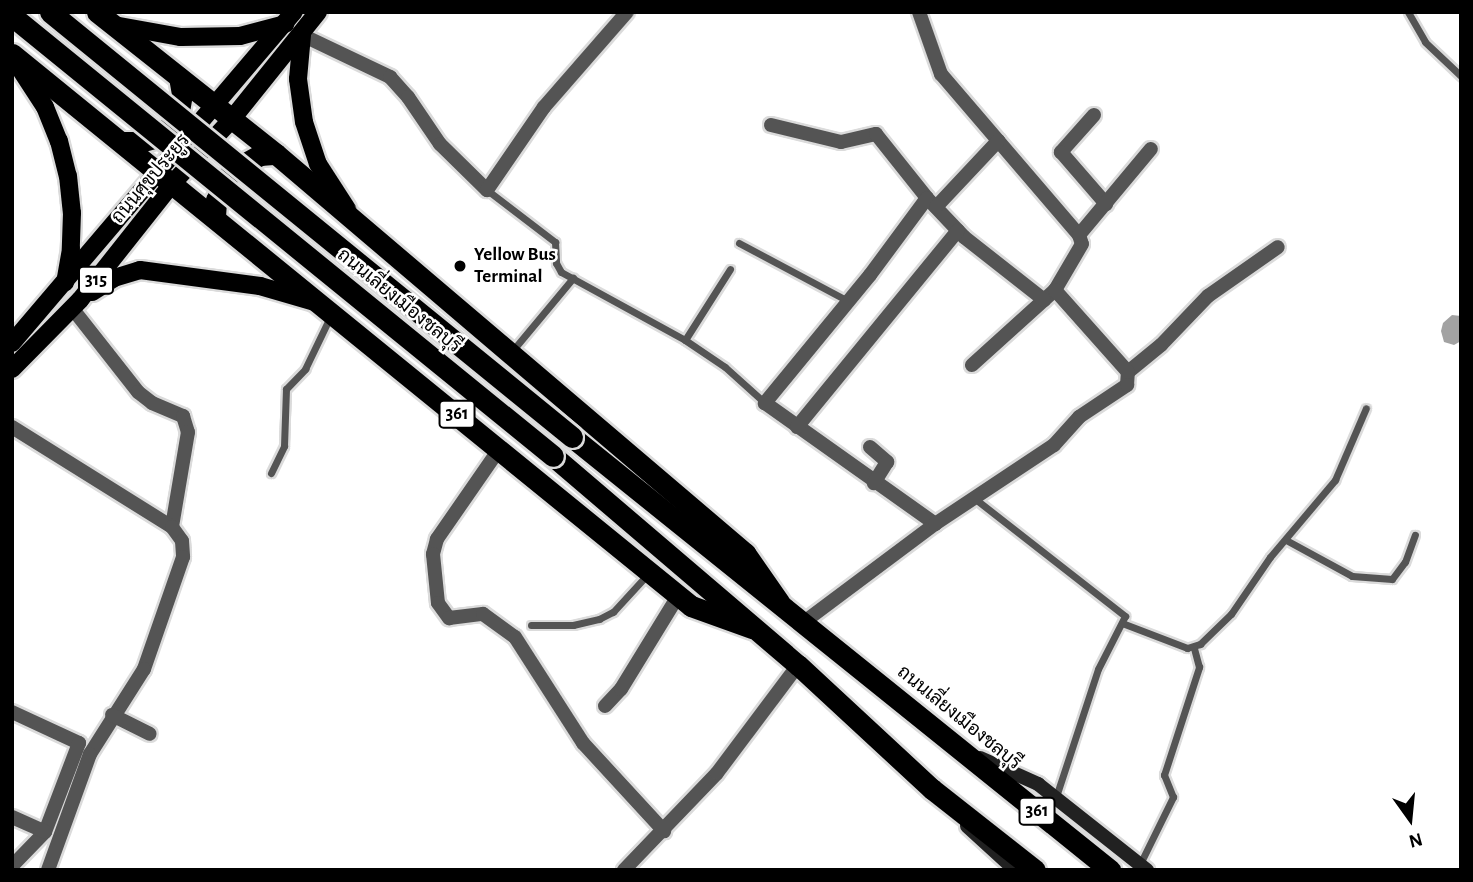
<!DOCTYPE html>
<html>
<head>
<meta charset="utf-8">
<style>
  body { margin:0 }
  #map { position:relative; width:1473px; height:882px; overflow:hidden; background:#fff; font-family:"Alegreya Sans",Sarabun,sans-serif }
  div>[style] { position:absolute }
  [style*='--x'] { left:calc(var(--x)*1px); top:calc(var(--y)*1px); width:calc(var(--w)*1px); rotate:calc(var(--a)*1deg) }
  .water>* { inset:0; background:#a2a2a2 }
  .roads { filter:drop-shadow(2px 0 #dbdbdb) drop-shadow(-2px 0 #dbdbdb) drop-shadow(0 2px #dbdbdb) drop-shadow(0 -2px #dbdbdb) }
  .lane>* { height:7px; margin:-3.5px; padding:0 3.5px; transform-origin:3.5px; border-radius:3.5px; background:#545454 }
  .street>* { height:14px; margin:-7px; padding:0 7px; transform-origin:7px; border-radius:7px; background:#545454 }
  .secondary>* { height:14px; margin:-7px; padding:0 7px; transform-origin:7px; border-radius:7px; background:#212121 }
  .primary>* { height:18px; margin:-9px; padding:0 9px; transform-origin:9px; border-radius:9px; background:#000 }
  .highway>* { height:21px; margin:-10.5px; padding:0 10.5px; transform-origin:10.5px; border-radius:10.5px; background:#000 }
  .bridges { filter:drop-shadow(2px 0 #dbdbdb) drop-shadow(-2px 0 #dbdbdb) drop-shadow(0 2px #dbdbdb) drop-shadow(0 -2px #dbdbdb) }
  .highway-bridge>* { height:21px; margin:-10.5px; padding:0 10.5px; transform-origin:10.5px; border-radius:10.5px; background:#000 }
  .dots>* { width:19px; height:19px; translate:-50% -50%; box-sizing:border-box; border:4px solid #fff; border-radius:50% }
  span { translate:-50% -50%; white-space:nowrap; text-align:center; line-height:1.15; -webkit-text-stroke:5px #fff; paint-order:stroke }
  .shield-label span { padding:2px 5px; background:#fff; border:2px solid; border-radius:5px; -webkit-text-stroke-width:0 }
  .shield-label { font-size:18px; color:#000; font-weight:700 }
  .street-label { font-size:19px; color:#000 }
  .poi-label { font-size:19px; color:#000; font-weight:700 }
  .left { translate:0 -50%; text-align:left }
  .frame { position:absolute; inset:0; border:14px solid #000; pointer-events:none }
  .north { position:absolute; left:1375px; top:784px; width:70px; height:70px; -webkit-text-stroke:5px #fff; paint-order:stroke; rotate:165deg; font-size:19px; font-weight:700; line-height:28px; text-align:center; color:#000 }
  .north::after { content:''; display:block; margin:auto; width:24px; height:32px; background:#000; clip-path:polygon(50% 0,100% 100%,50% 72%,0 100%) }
</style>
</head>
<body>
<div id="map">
  <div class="water">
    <i style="clip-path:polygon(1452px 315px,1461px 316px,1461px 341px,1454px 345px,1444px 342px,1441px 331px,1443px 323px)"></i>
  </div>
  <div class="roads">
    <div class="lane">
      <i style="--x:1408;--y:12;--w:34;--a:60"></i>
      <i style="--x:1425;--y:42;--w:50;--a:43.4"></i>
      <i style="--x:487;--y:190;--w:86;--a:37.4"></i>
      <i style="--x:555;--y:242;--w:21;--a:87"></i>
      <i style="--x:556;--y:263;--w:10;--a:61"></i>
      <i style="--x:561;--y:272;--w:141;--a:28.7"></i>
      <i style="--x:685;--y:340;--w:48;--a:34"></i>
      <i style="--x:725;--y:367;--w:54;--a:42"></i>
      <i style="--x:739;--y:243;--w:123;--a:28"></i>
      <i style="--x:685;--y:340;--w:84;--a:-57.6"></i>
      <i style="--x:513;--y:350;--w:94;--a:-50.2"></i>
      <i style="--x:271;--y:473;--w:30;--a:-64"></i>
      <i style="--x:284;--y:446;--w:57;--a:-88"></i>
      <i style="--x:286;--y:389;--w:28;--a:-46"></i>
      <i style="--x:305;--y:369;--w:58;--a:-64.3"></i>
      <i style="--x:974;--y:498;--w:192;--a:38"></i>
      <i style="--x:1125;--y:616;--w:59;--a:117"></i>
      <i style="--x:1098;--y:669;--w:135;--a:108.2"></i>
      <i style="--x:1286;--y:540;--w:75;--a:28.6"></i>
      <i style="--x:1352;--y:576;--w:40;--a:4.3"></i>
      <i style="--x:1392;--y:579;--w:21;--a:-53"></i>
      <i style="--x:1405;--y:562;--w:29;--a:-70"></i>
      <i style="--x:1122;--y:623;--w:70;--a:21"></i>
      <i style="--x:1187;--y:648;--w:14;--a:-17"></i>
      <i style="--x:1200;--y:644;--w:43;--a:-44.1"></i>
      <i style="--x:1231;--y:614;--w:69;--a:-55.6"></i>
      <i style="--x:1270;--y:557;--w:101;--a:-49.8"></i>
      <i style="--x:1335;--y:480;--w:78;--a:-66.7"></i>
      <i style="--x:531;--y:625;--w:42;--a:0"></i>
      <i style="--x:573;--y:625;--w:27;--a:-13"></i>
      <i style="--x:599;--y:619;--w:16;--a:-27"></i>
      <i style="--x:613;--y:612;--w:50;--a:-47.4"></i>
      <i style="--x:1140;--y:864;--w:75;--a:-63.8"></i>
      <i style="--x:1173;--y:797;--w:24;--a:-112"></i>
      <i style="--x:1164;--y:775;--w:114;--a:-72"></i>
      <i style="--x:1199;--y:667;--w:20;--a:-105"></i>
    </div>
    <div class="street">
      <i style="--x:919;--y:12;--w:66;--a:70.5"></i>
      <i style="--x:941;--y:74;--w:212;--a:49.4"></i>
      <i style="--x:1079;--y:235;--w:9;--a:72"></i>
      <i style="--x:1082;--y:244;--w:53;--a:120.4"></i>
      <i style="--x:1055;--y:290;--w:112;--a:137.9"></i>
      <i style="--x:302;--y:35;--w:98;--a:25.5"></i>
      <i style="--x:390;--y:77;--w:27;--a:48"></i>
      <i style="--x:408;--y:97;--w:57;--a:55.8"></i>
      <i style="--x:440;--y:144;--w:66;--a:44.4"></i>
      <i style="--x:487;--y:190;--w:101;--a:-55.5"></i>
      <i style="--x:544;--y:107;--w:126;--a:-48.9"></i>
      <i style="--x:1094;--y:115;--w:50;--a:131.7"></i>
      <i style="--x:1061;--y:152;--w:69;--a:49.1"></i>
      <i style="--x:771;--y:125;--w:72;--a:13.7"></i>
      <i style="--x:841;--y:142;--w:36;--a:-13"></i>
      <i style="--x:876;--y:134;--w:82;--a:51.4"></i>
      <i style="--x:927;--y:198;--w:54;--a:46.5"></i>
      <i style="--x:964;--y:237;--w:102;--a:38.2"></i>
      <i style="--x:927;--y:198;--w:96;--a:126.5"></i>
      <i style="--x:870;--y:275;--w:166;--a:129.4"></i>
      <i style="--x:765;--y:403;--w:209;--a:35.4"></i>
      <i style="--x:936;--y:207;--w:91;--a:-46.8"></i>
      <i style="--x:1079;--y:235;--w:112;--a:-50.1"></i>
      <i style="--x:72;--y:308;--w:107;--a:51.8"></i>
      <i style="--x:138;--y:392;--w:18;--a:38"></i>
      <i style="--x:152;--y:403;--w:34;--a:23"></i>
      <i style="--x:183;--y:416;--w:17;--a:73"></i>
      <i style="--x:188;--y:432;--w:96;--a:99.6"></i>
      <i style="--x:1128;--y:372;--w:43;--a:-39.3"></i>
      <i style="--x:1161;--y:345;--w:68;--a:-46.2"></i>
      <i style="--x:1208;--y:296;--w:85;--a:-35"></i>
      <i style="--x:12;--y:427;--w:189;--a:32"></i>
      <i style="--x:172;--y:527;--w:17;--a:54"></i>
      <i style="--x:182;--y:541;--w:16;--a:86"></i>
      <i style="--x:183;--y:557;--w:119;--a:109.2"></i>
      <i style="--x:144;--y:669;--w:101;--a:122.4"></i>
      <i style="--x:90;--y:754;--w:123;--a:109.9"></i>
      <i style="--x:797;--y:427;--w:254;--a:-50.7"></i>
      <i style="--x:870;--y:447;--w:23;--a:41"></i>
      <i style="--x:887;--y:462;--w:25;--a:122"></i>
      <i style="--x:500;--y:448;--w:111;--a:124.7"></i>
      <i style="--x:437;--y:539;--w:16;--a:105"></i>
      <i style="--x:433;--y:554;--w:49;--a:84.2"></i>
      <i style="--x:438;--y:603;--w:19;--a:54"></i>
      <i style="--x:449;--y:618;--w:34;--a:-7"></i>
      <i style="--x:483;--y:614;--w:39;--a:36"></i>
      <i style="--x:515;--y:637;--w:126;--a:57.3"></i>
      <i style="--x:583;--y:743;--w:120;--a:47.4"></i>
      <i style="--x:804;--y:622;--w:164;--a:-36.8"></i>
      <i style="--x:935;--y:524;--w:143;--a:-33.6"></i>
      <i style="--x:1054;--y:445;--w:38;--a:-48"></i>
      <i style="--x:1079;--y:417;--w:58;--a:-33.7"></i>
      <i style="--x:1127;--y:385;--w:13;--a:-86"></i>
      <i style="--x:1128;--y:372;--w:110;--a:-131.7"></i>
      <i style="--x:605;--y:706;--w:23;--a:-47"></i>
      <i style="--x:621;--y:689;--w:109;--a:-58.5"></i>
      <i style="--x:12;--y:712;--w:74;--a:24.8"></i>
      <i style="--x:79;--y:743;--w:95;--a:110.9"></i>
      <i style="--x:45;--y:832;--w:47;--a:134.1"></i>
      <i style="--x:112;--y:715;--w:42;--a:26.6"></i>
      <i style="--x:12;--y:817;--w:36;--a:24"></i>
      <i style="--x:624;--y:870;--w:134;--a:-46.2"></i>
      <i style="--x:717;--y:773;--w:135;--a:-53.1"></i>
    </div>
    <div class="secondary">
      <i style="--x:980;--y:758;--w:64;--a:24.1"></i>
      <i style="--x:1038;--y:784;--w:139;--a:38.3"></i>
      <i style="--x:967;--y:826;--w:65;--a:42.5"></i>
    </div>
    <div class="primary">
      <i style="--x:114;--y:25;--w:68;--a:10.2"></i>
      <i style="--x:181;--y:37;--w:59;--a:-1"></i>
      <i style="--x:240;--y:36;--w:47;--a:-14.9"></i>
      <i style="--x:302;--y:35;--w:44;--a:95.2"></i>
      <i style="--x:298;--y:79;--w:43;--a:82.1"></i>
      <i style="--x:304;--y:122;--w:44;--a:71.6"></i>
      <i style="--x:318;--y:164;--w:54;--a:57.2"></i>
      <i style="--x:17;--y:64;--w:51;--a:56.9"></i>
      <i style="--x:45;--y:107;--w:37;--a:68"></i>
      <i style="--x:59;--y:141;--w:36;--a:76"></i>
      <i style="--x:68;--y:176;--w:37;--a:84"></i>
      <i style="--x:72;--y:213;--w:36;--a:92"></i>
      <i style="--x:71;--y:249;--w:34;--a:100"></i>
      <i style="--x:92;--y:292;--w:26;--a:-32"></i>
      <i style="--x:114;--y:278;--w:27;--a:-17"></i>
      <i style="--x:140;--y:270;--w:121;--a:7.6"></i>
      <i style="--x:260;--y:286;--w:60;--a:16.3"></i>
      <i style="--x:12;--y:343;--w:435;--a:-49.6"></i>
      <i style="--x:12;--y:369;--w:97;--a:-45.4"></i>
      <i style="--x:80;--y:300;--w:148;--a:-51.6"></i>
      <i style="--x:172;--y:184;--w:88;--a:-47.3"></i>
      <i style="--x:232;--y:119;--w:137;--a:-51.2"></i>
    </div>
    <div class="highway">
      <i style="--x:97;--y:12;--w:228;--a:38.4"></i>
      <i style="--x:276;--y:154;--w:616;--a:40.39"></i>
      <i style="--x:745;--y:553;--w:60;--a:55.2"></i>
      <i style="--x:12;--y:54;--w:875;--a:39.11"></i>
      <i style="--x:691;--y:606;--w:65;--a:19.8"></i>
      <i style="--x:123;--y:142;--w:17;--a:0"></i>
      <i style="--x:140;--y:142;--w:18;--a:-16"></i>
      <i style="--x:157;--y:137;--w:17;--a:-40"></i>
      <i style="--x:170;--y:126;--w:17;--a:-59"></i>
      <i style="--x:179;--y:111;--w:17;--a:-80"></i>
      <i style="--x:182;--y:94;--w:17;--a:-100"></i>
      <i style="--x:215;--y:216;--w:16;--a:-86"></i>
      <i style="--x:216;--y:200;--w:33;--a:-63"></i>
      <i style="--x:231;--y:171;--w:33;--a:-29"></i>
      <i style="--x:260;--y:155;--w:16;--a:-4"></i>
      <i style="--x:572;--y:437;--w:691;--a:38.83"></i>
      <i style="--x:553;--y:456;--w:322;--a:40.5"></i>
      <i style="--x:798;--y:665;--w:183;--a:42.8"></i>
      <i style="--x:932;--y:789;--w:131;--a:38.2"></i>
    </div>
  </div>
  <div class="bridges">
    <div class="highway-bridge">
      <i style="--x:50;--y:12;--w:673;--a:39.15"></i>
      <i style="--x:12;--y:16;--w:697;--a:39.12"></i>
    </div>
  </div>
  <div class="dots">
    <i style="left:460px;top:266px;background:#000"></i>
  </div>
  <div class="shield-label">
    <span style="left:96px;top:280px">315</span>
    <span style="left:457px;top:414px">361</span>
    <span style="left:1037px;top:811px">361</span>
  </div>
  <div class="street-label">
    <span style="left:151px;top:179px;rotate:-50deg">ถนนศุขประยูร</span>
    <span style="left:399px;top:301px;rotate:39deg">ถนนเลี่ยงเมืองชลบุรี</span>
    <span style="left:959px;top:718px;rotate:39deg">ถนนเลี่ยงเมืองชลบุรี</span>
  </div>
  <div class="poi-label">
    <span class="left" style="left:474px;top:266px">Yellow Bus<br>Terminal</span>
  </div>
  <div class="frame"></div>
  <div class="north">N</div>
</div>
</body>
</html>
